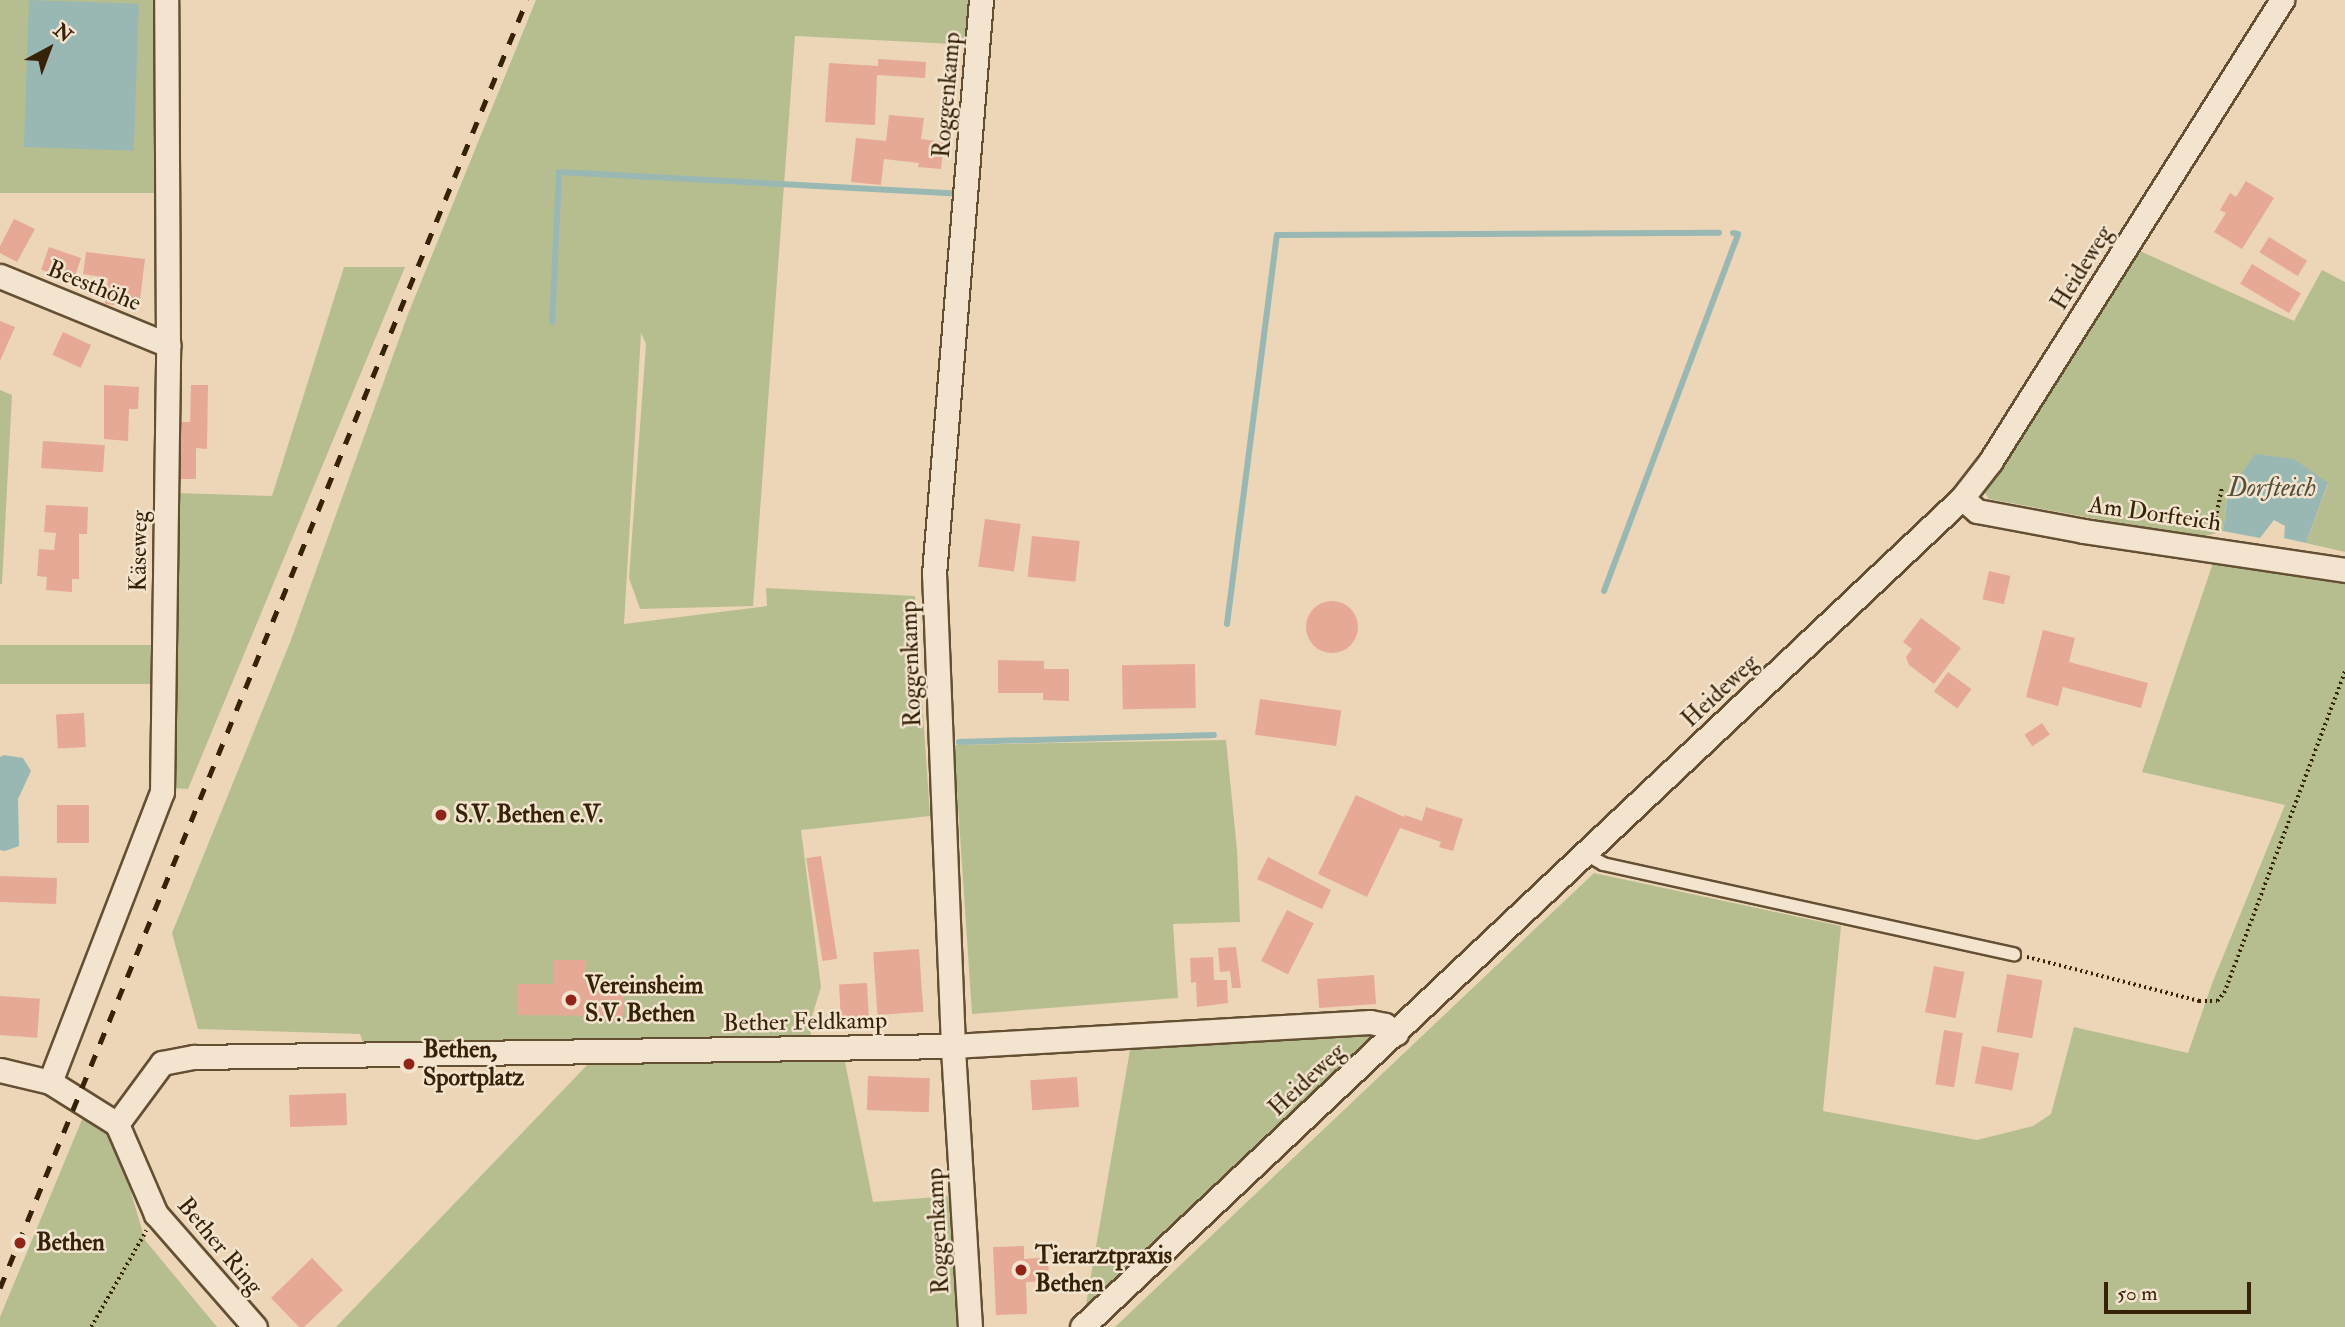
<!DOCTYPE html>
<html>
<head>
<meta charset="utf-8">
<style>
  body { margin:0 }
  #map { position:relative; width:2345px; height:1327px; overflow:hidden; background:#ecd6b7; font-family:"IM FELL Double Pica",serif }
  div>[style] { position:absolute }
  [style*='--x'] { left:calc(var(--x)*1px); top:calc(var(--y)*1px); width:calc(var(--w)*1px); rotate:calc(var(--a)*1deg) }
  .green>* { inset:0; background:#b6be90; transform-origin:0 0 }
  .water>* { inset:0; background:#99b8b3; transform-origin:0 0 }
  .stream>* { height:6px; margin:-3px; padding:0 3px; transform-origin:3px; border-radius:3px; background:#99b8b3 }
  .building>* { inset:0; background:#e6a995; transform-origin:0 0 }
  .round { border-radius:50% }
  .path>* { height:3.5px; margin-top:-1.75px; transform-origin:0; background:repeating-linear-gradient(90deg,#362207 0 2px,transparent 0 5.5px) }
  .roads { filter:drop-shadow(2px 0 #644f33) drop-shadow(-2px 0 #644f33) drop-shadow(0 2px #644f33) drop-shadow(0 -2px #644f33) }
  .service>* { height:12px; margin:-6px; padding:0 6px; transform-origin:6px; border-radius:6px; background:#f3e4d0 }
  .minor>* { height:23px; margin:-11.5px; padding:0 11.5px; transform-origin:11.5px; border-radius:11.5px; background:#f3e4d0 }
  .rail>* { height:5px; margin-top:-2.5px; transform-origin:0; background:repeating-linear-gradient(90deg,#362207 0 12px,transparent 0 24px) }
  .dots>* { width:19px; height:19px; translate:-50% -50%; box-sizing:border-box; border:4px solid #f3e4d0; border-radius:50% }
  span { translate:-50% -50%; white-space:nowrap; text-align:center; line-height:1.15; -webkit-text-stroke:5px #f3e4d0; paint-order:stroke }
  .street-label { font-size:24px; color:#362207 }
  .poi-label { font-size:24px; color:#362207; font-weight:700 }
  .left { translate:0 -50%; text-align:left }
  .water-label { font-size:26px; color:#544f3b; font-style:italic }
  .north { position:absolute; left:14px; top:14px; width:70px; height:70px; -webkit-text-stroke:5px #f3e4d0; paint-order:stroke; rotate:41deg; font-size:19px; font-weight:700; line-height:28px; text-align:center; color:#362207 }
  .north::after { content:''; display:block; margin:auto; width:24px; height:32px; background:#362207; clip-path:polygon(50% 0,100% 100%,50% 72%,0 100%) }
  .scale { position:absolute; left:2104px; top:1282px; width:147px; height:32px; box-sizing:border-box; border:4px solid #362207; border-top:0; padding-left:9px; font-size:21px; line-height:24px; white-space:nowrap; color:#362207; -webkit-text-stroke:5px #f3e4d0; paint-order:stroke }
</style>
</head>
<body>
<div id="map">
  <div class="green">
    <i style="left:0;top:0;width:160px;height:193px"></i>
    <i style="clip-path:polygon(536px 0,977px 0,973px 45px,795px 36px,753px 606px,640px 609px,629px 578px,646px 344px,641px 333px,624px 624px,767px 606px,766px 588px,915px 596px,930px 816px,801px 830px,821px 987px,810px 1023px,811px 1038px,363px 1043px,360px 1034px,198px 1029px,172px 933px,291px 640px,408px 314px)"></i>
    <i style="clip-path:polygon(2140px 251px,2294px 321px,2322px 270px,2345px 282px,2345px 552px,2306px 543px,2328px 484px,2228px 493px,2223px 531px,2199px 538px,1989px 499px,1983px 490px)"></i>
    <i style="clip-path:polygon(344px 267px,405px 267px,188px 789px,172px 788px,176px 493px,272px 496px)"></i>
    <i style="clip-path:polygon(0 390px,12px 395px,2px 584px,0 584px)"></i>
    <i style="clip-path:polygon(2213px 563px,2345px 582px,2345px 1327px,1115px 1327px,1594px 873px,1841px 926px,1823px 1111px,1977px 1140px,2033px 1126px,2051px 1114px,2074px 1027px,2188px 1053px,2213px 981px,2285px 805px,2142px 772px)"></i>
    <i style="left:156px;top:645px;width:39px;height:156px;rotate:90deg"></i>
    <i style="clip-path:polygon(1226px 740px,1237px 850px,1240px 922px,1173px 924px,1178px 998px,972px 1014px,954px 745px)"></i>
    <i style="clip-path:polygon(1377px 1034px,1085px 1310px,1130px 1050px)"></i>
    <i style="clip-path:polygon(844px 1057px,873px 1202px,949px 1196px,957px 1327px,336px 1327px,590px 1062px)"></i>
    <i style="clip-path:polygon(86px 1110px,113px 1131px,145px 1240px,217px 1327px,0 1327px,0 1317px)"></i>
  </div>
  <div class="water">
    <i style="left:29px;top:0;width:110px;height:147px;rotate:2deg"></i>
    <i style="clip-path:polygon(2255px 454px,2294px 459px,2328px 483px,2306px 543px,2284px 538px,2285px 526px,2274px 520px,2260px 538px,2223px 531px,2228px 494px)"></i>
    <i style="clip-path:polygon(4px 755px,23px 758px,31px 771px,18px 799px,19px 846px,5px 851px,0 850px,0 757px)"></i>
  </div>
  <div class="stream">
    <i style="--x:552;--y:322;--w:150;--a:-87.3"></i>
    <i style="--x:559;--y:172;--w:401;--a:3.1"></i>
    <i style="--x:1604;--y:591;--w:381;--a:-69.4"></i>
    <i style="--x:1738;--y:234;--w:5;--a:-169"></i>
    <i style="--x:1227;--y:624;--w:392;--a:-82.7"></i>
    <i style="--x:1277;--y:235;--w:442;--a:-0.3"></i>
    <i style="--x:959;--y:742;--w:255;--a:-1.6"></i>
  </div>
  <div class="building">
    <i style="clip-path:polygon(878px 59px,926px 62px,925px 78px,877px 75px,875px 125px,825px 122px,829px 63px,878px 66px)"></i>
    <i style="clip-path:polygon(889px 115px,924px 118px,921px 139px,944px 142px,941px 169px,918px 167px,919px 163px,884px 159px,881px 185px,851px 182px,856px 138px,886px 141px)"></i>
    <i style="clip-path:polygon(2246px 181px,2274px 198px,2242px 249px,2214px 232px,2226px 213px,2220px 210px,2230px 193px,2236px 197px)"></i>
    <i style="clip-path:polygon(14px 219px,35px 229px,17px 262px,0 253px,0 246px)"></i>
    <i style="left:2269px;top:237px;width:45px;height:18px;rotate:32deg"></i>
    <i style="left:49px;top:247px;width:34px;height:24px;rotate:19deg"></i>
    <i style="clip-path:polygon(86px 252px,145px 259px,139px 308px,105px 304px,108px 278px,83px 274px)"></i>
    <i style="left:2252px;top:264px;width:57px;height:23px;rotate:31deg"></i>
    <i style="clip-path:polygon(0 321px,15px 327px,0 361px)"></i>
    <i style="left:63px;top:332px;width:31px;height:25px;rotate:25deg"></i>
    <i style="clip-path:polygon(104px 385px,139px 387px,138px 409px,129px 409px,128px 441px,104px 439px)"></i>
    <i style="clip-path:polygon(191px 385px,208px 385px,207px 449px,196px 448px,196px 479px,179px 479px,180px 422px,190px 422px)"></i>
    <i style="left:43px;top:441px;width:62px;height:27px;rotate:4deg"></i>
    <i style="clip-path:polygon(46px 505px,88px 507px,87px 534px,79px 534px,79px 579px,72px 579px,72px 592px,46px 590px,47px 577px,37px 576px,39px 549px,54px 550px,56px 533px,44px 532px)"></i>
    <i style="left:985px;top:519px;width:36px;height:48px;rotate:8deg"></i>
    <i style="left:1032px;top:536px;width:48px;height:41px;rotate:6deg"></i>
    <i style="left:1989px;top:571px;width:22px;height:29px;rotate:13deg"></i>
    <i class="round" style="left:1306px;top:601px;width:52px;height:52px"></i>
    <i style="clip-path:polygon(1921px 618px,1961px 648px,1934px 684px,1909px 665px,1906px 657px,1912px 649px,1903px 642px)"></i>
    <i style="clip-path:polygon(2043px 630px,2075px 638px,2069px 662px,2148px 683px,2141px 708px,2063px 687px,2058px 706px,2026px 697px)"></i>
    <i style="clip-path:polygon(998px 660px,1044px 661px,1044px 669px,1069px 669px,1069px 701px,1043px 700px,1043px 693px,998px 693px)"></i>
    <i style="left:1195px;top:664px;width:44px;height:73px;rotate:89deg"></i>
    <i style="left:1948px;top:672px;width:29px;height:24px;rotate:36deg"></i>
    <i style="left:1260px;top:699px;width:82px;height:36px;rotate:8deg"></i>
    <i style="left:84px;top:713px;width:34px;height:28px;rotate:87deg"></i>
    <i style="left:2042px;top:723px;width:14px;height:21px;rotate:56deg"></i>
    <i style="clip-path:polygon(1356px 795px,1404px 817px,1405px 815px,1422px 821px,1426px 807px,1463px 819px,1453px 851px,1439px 847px,1441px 842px,1400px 828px,1367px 897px,1318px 874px)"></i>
    <i style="left:57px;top:805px;width:32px;height:38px"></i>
    <i style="left:821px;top:856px;width:104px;height:15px;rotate:81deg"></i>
    <i style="clip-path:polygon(1268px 857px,1331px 890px,1322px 909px,1257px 879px)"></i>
    <i style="left:0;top:876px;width:57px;height:26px;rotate:2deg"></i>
    <i style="left:1287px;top:910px;width:30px;height:57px;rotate:27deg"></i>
    <i style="clip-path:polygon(1236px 947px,1241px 988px,1232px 988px,1230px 971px,1220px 972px,1218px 948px)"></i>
    <i style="left:919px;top:949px;width:63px;height:46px;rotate:86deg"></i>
    <i style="clip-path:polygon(1213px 957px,1214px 980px,1227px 980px,1228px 1003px,1197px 1007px,1196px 982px,1191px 983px,1190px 958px)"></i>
    <i style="clip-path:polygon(553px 960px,585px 960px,585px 985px,624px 985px,624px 1016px,517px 1015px,517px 984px,553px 984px)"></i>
    <i style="left:1934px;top:966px;width:31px;height:47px;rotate:11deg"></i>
    <i style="left:2007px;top:974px;width:36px;height:59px;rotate:10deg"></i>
    <i style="left:1374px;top:975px;width:29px;height:57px;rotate:86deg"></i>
    <i style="left:867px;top:983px;width:43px;height:28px;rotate:87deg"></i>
    <i style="left:0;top:996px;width:40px;height:39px;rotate:4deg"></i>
    <i style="left:1944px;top:1030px;width:19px;height:55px;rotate:9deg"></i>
    <i style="left:1982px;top:1046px;width:38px;height:38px;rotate:11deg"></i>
    <i style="left:868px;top:1076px;width:62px;height:34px;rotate:2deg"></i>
    <i style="left:1077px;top:1077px;width:30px;height:47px;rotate:86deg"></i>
    <i style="left:346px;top:1093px;width:32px;height:57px;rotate:88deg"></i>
    <i style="clip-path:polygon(1024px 1246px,1024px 1259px,1048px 1257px,1049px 1281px,1026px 1282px,1027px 1314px,996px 1315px,993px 1247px)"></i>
    <i style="clip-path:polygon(312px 1258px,343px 1290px,304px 1327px,299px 1327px,271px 1298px)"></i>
  </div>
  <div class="path">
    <i style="--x:2213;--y:529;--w:43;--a:-77.9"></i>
    <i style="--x:2027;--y:957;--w:178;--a:14.3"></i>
    <i style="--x:2199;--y:1001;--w:18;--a:0"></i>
    <i style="--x:2217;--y:1001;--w:11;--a:-49"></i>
    <i style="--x:2224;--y:993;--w:344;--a:-69.4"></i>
    <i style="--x:91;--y:1327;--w:111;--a:-60.2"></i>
  </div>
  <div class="roads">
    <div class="service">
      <i style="--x:1586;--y:854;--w:20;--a:30"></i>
      <i style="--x:1603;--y:864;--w:421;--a:12.4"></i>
    </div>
    <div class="minor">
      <i style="--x:0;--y:276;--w:182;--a:22.3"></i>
      <i style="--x:1962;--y:498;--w:20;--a:41"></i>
      <i style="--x:1977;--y:511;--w:109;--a:10.6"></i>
      <i style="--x:2084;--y:531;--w:264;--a:8.5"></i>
      <i style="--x:0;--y:1070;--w:51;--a:13.5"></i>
      <i style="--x:50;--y:1082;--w:79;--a:32.1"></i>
      <i style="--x:117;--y:1124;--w:98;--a:66.6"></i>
      <i style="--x:156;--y:1214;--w:150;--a:48.8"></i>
      <i style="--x:50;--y:1082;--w:311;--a:-68.9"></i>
      <i style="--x:162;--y:792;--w:447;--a:-89.2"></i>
      <i style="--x:168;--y:345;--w:345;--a:-90.3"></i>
      <i style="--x:117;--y:1124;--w:76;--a:-53.6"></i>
      <i style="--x:162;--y:1063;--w:33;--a:-11"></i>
      <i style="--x:194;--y:1057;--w:759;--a:-0.83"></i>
      <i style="--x:953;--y:1046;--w:418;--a:-3.3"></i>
      <i style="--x:1370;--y:1022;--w:15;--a:11"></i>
      <i style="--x:1385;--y:1025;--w:14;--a:36"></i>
      <i style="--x:970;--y:1327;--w:282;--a:-93.5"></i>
      <i style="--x:953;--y:1046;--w:472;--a:-92.3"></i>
      <i style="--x:934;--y:574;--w:576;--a:-85.32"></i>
      <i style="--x:1082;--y:1327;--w:1209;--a:-43.29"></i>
      <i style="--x:1962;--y:498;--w:46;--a:-52.1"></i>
      <i style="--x:1990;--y:462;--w:547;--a:-57.71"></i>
    </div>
  </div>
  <div class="rail">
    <i style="--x:0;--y:1288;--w:1392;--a:-67.75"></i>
  </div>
  <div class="dots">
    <i style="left:441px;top:815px;background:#8f2418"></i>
    <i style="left:571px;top:1000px;background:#8f2418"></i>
    <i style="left:409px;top:1064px;background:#8f2418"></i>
    <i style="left:20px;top:1243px;background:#8f2418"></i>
    <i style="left:1021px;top:1270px;background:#8f2418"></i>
  </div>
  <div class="street-label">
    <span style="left:947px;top:95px;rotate:-85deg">Roggenkamp</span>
    <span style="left:2082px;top:268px;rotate:-58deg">Heideweg</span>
    <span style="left:94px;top:286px;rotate:22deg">Beesthöhe</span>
    <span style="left:2155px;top:514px;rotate:8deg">Am Dorfteich</span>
    <span style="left:139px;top:551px;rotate:-89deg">Käseweg</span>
    <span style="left:911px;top:664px;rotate:-92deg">Roggenkamp</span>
    <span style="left:1720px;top:691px;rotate:-43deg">Heideweg</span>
    <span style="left:805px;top:1022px;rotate:-1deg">Bether Feldkamp</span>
    <span style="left:1307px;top:1080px;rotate:-43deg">Heideweg</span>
    <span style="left:938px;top:1231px;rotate:-93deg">Roggenkamp</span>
    <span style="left:220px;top:1246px;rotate:50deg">Bether Ring</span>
  </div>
  <div class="poi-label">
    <span class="left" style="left:455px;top:815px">S.V. Bethen e.V.</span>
    <span class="left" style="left:585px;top:1000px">Vereinsheim<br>S.V. Bethen</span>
    <span class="left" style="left:423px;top:1064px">Bethen,<br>Sportplatz</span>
    <span class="left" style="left:36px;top:1243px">Bethen</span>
    <span class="left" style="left:1035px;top:1270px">Tierarztpraxis<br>Bethen</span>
  </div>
  <div class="water-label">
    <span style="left:2272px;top:489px">Dorfteich</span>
  </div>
  <div class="north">N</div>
  <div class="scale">50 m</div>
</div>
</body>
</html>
